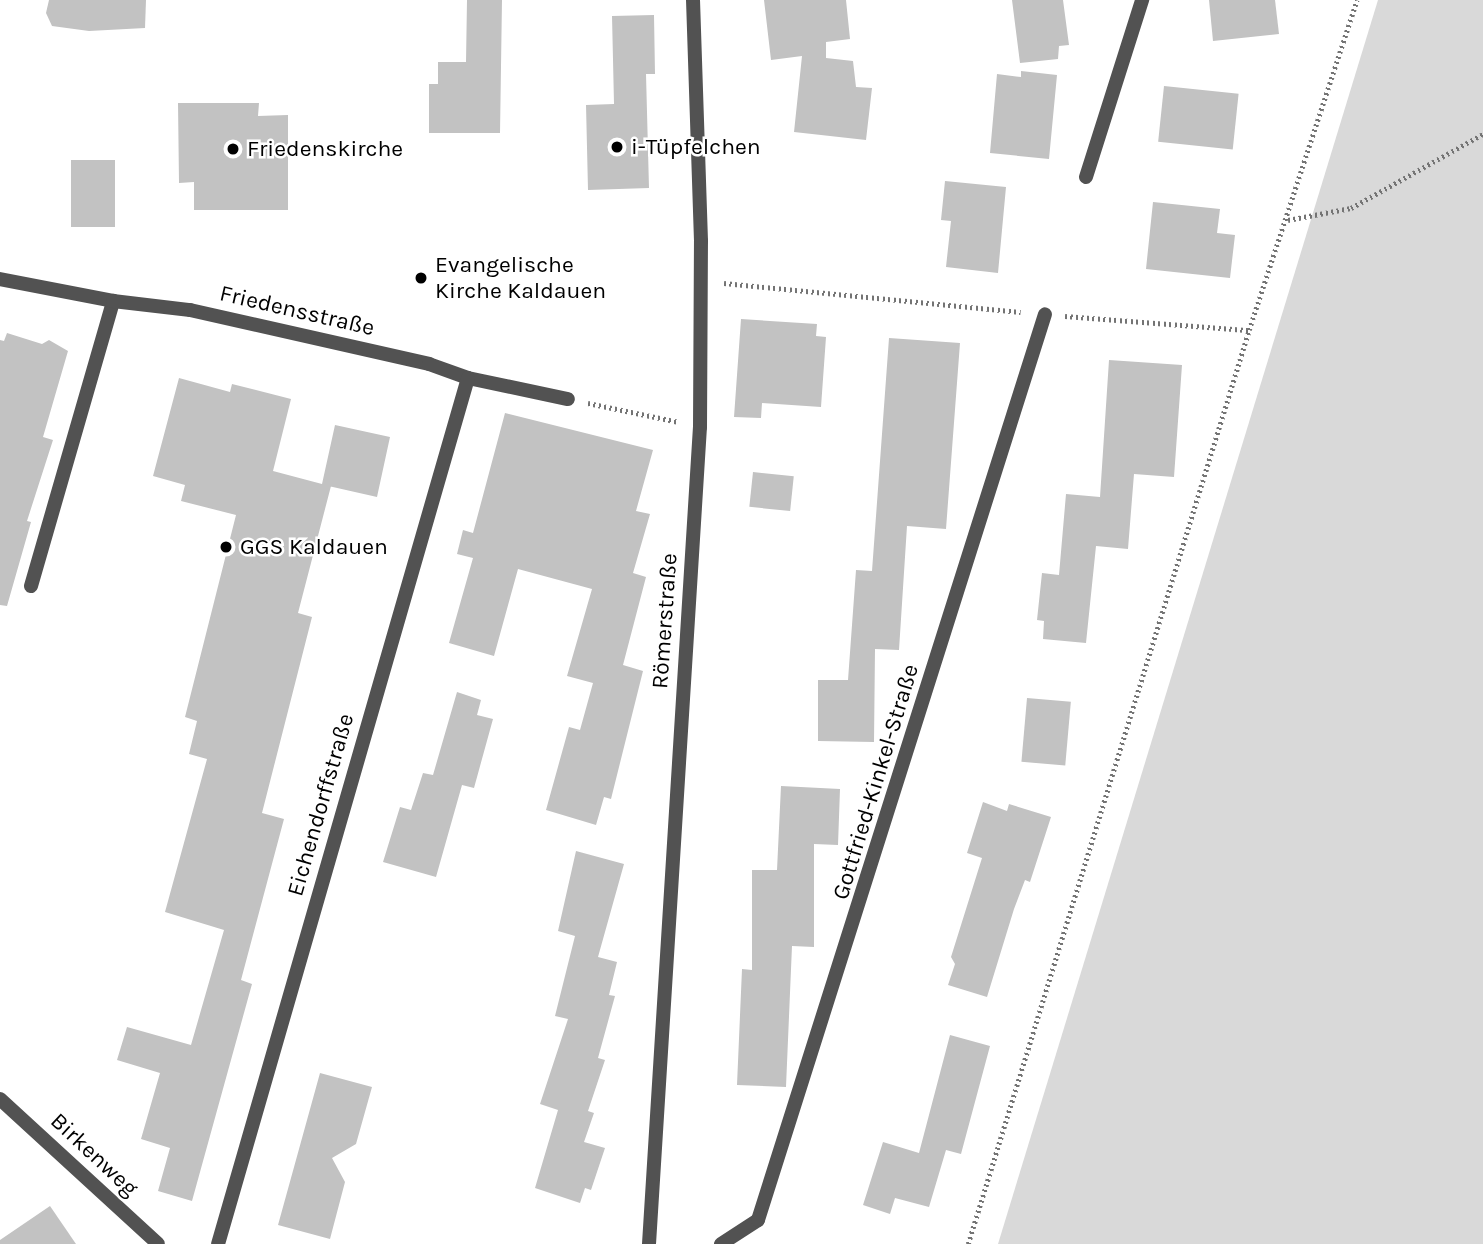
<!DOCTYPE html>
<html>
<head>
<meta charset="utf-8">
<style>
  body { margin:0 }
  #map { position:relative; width:1483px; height:1244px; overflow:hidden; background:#fff; font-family:Karla,sans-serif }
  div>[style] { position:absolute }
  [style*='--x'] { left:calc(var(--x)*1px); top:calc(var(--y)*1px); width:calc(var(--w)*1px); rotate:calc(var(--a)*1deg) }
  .green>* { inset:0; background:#d9d9d9 }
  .building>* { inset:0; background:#c2c2c2; transform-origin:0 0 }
  .path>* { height:4.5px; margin-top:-2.25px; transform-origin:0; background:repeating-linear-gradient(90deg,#747474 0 2px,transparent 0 5.5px) }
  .lane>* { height:14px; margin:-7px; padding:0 7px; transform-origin:7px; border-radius:7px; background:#525252 }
  .street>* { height:14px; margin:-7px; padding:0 7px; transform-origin:7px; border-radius:7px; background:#525252 }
  .dots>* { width:19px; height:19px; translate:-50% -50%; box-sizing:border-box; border:4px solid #fff; border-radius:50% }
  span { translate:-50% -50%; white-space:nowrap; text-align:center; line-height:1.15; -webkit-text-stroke:5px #fff; paint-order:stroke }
  .poi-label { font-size:23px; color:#000 }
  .left { translate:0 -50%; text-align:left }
  .street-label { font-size:23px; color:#000 }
</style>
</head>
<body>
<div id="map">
  <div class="green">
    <i style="clip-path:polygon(1378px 0,1483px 0,1483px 1244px,998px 1244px)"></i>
  </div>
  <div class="building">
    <i style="clip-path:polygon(49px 0,146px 0,145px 28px,89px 31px,52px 26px,46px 13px)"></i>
    <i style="clip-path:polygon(467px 0,502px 0,500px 133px,429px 133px,429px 84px,438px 84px,438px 62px,466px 62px)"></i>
    <i style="clip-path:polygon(764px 0,846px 0,850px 39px,826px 42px,826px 58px,853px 61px,856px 87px,872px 88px,866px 140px,794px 132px,802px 56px,771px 60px)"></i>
    <i style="clip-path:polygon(1012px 0,1063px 0,1069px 45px,1059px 46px,1058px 59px,1020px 63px)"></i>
    <i style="clip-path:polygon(1209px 0,1275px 0,1279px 34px,1213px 41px)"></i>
    <i style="clip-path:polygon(654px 15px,655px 74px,646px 74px,649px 188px,588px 190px,586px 105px,614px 104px,612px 16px)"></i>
    <i style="clip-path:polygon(1021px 71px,1057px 75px,1049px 159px,990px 153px,997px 74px,1021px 77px)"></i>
    <i style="left:1164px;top:86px;width:75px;height:56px;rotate:6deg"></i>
    <i style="clip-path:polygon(178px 103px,259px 103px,258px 116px,288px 115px,288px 210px,194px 210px,194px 182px,179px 183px)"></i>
    <i style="left:71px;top:160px;width:44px;height:67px"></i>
    <i style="clip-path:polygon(945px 181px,1006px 187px,998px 273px,946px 267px,951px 221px,941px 220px)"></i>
    <i style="clip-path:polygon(1153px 202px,1220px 209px,1217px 233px,1235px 235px,1230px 278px,1146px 269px)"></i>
    <i style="clip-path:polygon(741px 319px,817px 324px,816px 336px,826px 337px,821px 407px,762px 403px,761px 418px,734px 417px)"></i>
    <i style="clip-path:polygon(7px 333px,42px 344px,49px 340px,68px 351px,43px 437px,53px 440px,27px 521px,31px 522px,7px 606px,0 605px,0 340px,4px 341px)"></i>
    <i style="clip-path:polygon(889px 338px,960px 343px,946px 529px,907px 526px,899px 650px,875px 649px,874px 742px,818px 741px,818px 680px,848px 680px,856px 570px,872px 571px)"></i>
    <i style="clip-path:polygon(1109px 360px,1182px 365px,1174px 477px,1134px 474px,1128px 549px,1096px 546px,1086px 643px,1043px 639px,1044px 621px,1037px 620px,1042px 573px,1059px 575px,1066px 494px,1100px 497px)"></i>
    <i style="clip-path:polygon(179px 378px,230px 392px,232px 384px,291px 399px,273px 471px,322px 484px,335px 425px,390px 437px,377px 497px,324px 485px,331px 486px,298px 613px,312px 617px,262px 813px,284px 819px,241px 980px,252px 984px,192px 1201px,158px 1191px,170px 1148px,141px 1139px,160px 1073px,117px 1060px,127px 1027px,191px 1045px,224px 930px,165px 912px,207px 759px,189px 754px,197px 721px,185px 717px,236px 515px,181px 501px,185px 485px,153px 476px)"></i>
    <i style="clip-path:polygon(505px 413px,653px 450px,636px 511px,650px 514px,633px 573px,646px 577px,623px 665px,643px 671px,611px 799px,604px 797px,596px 825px,546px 810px,569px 727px,580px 730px,593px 683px,567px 676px,592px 589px,518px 569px,494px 656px,449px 643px,473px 558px,457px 554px,463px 530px,473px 533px)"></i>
    <i style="left:753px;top:472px;width:41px;height:35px;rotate:6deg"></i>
    <i style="clip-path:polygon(457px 692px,481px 700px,477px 715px,493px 719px,474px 788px,462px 785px,436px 877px,383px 862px,400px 807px,411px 810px,423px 773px,433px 775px)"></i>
    <i style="left:1027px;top:698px;width:44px;height:64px;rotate:5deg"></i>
    <i style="clip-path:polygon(781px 786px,840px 789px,838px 845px,814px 844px,814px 947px,792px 946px,786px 1087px,737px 1085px,742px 969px,752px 970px,752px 870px,777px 870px)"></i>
    <i style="clip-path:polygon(983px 802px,1007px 811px,1009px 804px,1051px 817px,1030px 882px,1025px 880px,1014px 909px,987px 997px,948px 985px,955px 964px,951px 957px,982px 858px,967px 853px)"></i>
    <i style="clip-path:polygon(576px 851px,624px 864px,598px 957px,617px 962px,609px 995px,615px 996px,598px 1058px,605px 1060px,588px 1111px,594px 1113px,584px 1142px,605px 1148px,591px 1190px,585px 1188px,580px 1203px,535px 1188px,558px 1110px,540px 1104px,568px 1019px,555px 1016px,575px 936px,558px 931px)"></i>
    <i style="clip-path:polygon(950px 1035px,990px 1046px,961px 1154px,946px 1150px,929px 1207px,895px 1198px,890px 1214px,863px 1205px,883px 1142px,919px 1153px)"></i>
    <i style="clip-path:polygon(320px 1073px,372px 1087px,356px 1144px,332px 1158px,345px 1182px,330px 1239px,278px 1225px)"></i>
    <i style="clip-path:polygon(50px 1206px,76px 1244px,0 1244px,0 1240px)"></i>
  </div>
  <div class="path">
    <i style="--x:1288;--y:220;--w:64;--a:-10.8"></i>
    <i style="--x:1351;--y:208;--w:151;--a:-29.3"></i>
    <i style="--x:724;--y:283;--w:298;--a:5.6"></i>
    <i style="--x:1065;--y:316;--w:185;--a:4.4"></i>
    <i style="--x:588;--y:403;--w:93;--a:11.8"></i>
    <i style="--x:968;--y:1244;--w:956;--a:-72.91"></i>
    <i style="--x:1249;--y:330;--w:347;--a:-71.9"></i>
  </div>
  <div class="lane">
    <i style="--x:468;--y:378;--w:102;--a:11.9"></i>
    <i style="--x:31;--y:586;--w:297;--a:-73.9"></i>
  </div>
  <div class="street">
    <i style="--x:1086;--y:177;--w:186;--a:-72.4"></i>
    <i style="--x:0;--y:279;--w:115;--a:11"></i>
    <i style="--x:113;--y:301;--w:78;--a:6.7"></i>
    <i style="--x:190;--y:310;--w:245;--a:12.7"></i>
    <i style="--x:429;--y:364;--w:41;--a:19.7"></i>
    <i style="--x:468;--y:378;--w:901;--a:106.1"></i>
    <i style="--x:0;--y:1099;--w:214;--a:42.5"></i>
    <i style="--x:649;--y:1244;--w:819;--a:-86.43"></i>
    <i style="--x:700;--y:427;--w:186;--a:-89.7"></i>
    <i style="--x:701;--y:241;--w:241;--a:-91.9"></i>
    <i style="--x:721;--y:1244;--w:44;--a:-33"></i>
    <i style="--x:758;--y:1220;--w:950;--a:-72.42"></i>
  </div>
  <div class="dots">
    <i style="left:617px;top:147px;background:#000"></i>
    <i style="left:233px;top:149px;background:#000"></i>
    <i style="left:421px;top:278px;background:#000"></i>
    <i style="left:226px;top:547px;background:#000"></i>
  </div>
  <div class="poi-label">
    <span class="left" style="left:631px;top:147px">i-Tüpfelchen</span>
    <span class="left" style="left:247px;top:149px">Friedenskirche</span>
    <span class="left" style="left:435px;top:278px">Evangelische<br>Kirche Kaldauen</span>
    <span class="left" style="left:240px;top:547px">GGS Kaldauen</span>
  </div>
  <div class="street-label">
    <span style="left:297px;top:311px;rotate:13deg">Friedensstraße</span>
    <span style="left:665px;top:621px;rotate:-86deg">Römerstraße</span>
    <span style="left:876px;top:782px;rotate:-73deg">Gottfried-Kinkel-Straße</span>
    <span style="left:321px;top:805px;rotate:-74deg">Eichendorffstraße</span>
    <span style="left:94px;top:1155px;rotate:43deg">Birkenweg</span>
  </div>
</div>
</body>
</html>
